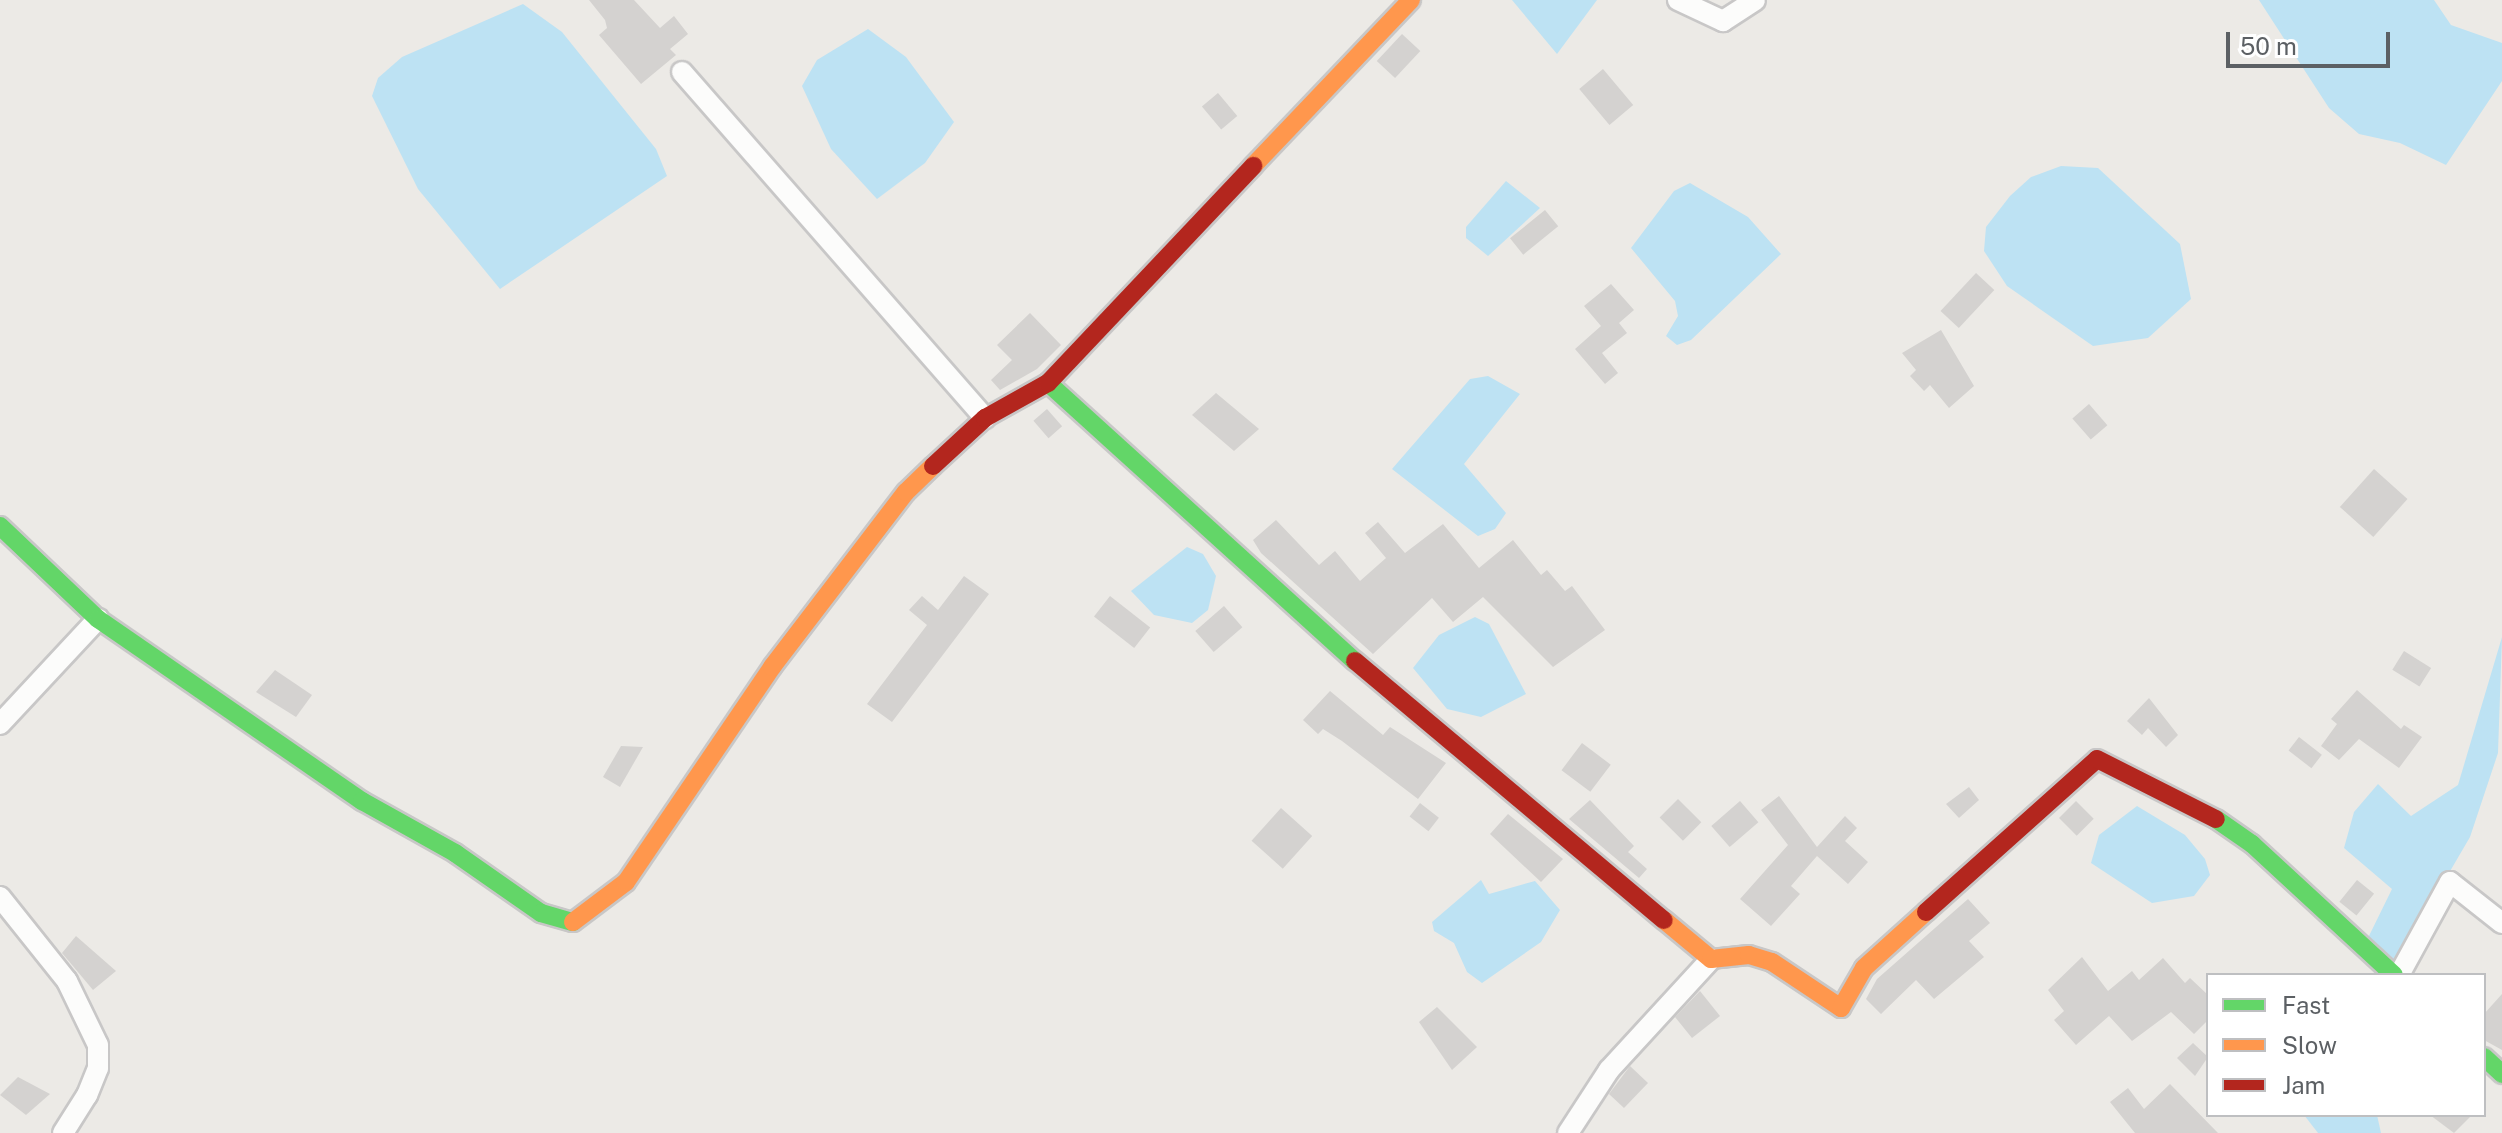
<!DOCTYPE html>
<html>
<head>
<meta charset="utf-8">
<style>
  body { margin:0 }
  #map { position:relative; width:2502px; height:1133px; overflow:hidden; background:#eceae6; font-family:"Public Sans",sans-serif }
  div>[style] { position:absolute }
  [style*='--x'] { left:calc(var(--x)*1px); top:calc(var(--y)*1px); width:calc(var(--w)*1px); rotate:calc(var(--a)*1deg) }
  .water>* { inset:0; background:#bde2f3 }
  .building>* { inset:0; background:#d4d2d0; transform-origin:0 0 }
  .roads { filter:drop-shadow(2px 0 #c8c7c7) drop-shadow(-2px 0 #c8c7c7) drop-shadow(0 2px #c8c7c7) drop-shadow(0 -2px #c8c7c7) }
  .street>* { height:20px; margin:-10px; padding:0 10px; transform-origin:10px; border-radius:10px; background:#fcfcfb }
  .fast>* { height:18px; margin:-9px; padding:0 9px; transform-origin:9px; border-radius:9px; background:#63d668 }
  .slow>* { height:18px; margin:-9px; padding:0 9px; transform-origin:9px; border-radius:9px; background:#ff974d }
  .jam>* { height:18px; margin:-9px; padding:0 9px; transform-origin:9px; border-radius:9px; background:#b3261e }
  span { translate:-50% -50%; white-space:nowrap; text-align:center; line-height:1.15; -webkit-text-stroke:7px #fff; paint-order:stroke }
  .legend { position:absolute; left:2206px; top:973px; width:280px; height:144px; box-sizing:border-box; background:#fff; border:2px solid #bebfc1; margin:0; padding:10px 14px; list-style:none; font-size:24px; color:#5c6064 }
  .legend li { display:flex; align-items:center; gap:16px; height:40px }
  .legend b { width:40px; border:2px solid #bebfc1 }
  .scale { position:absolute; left:2226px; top:32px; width:164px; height:36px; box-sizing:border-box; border:4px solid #5c6064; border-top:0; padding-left:10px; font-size:24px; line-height:28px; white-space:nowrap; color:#5c6064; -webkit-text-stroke:6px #fff; paint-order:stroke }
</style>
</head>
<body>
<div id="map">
  <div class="water">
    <i style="clip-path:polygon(1512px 0,1597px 0,1557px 54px)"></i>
    <i style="clip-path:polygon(2259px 0,2434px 0,2451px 25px,2502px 43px,2502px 81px,2446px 165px,2400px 143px,2359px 134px,2329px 108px)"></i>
    <i style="clip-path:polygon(523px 4px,562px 32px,656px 149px,667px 176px,500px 289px,418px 189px,372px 96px,378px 78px,402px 57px)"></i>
    <i style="clip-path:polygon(868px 29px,906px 57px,954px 122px,925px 163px,877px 199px,831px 149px,802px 86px,817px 60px)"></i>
    <i style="clip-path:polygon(2061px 166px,2098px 168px,2180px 244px,2191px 299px,2148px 338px,2093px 346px,2007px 286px,1984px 251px,1986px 227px,2010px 196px,2031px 177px)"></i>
    <i style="clip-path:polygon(1506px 181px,1540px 208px,1488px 256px,1466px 238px,1466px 227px)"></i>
    <i style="clip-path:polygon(1690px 183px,1748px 217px,1781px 254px,1691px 340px,1677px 345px,1666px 336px,1678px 316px,1675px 301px,1631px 248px,1674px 191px)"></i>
    <i style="clip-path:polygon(1488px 376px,1520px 394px,1464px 464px,1506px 513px,1495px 529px,1478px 536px,1392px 469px,1470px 379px)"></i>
    <i style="clip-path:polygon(1187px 547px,1203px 554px,1216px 576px,1208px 610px,1192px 623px,1154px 615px,1131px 591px)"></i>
    <i style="clip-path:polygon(1475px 617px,1489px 624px,1526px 694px,1481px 717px,1447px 709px,1413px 668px,1439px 635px)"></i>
    <i style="clip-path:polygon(2502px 637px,2498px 753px,2470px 837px,2397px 962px,2367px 940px,2392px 889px,2344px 848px,2354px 812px,2378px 784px,2411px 816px,2458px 785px)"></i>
    <i style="clip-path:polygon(2137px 806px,2185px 835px,2205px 859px,2210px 875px,2194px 896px,2152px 903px,2091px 863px,2099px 835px)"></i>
    <i style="clip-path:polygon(1481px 880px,1489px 894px,1535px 881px,1560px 910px,1541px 942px,1482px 983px,1467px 972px,1454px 943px,1434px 931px,1432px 922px)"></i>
    <i style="clip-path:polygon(2304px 1115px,2377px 1115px,2381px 1133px,2318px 1133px)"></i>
  </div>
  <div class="building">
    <i style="clip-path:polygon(589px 0,634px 0,660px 28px,674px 16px,688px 34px,670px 49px,676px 55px,641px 84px,599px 35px,607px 28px,605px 20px)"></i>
    <i style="left:1402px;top:34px;width:25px;height:37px;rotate:43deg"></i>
    <i style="left:1603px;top:69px;width:47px;height:31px;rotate:50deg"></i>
    <i style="left:1218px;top:93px;width:30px;height:21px;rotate:50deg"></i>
    <i style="left:1545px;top:210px;width:21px;height:45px;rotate:51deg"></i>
    <i style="left:1976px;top:273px;width:25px;height:52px;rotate:43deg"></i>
    <i style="clip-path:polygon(1611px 284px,1634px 310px,1619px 323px,1627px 333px,1602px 353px,1618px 373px,1605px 384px,1575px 349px,1601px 326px,1584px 306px)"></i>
    <i style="clip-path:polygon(1030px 313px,1061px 345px,1037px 369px,1000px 390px,991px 380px,1012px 360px,997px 345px)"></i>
    <i style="clip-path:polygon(1941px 330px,1974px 386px,1949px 408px,1930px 385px,1924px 391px,1910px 376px,1916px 370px,1902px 353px)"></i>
    <i style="clip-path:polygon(1216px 393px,1259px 429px,1234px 451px,1192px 415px)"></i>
    <i style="left:2089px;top:404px;width:28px;height:22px;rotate:49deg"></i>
    <i style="left:1047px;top:409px;width:23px;height:18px;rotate:49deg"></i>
    <i style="left:2374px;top:469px;width:45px;height:51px;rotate:42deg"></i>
    <i style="clip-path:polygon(1276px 520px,1319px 565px,1335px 551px,1360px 581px,1386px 558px,1365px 533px,1378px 522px,1405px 553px,1443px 524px,1479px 568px,1513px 540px,1541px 575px,1547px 570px,1565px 591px,1572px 586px,1605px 630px,1553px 667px,1483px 597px,1453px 622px,1432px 598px,1373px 654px,1261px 553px,1253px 540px)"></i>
    <i style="clip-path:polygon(964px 576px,989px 594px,892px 722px,867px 704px,927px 625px,909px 610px,922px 596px,938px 610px)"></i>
    <i style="left:1110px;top:596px;width:51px;height:26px;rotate:38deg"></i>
    <i style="left:1224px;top:606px;width:28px;height:38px;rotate:49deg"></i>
    <i style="left:2404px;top:651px;width:32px;height:22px;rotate:32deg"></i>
    <i style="clip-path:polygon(275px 670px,312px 695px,296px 717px,256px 692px)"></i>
    <i style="clip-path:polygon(2357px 690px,2401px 729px,2404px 725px,2422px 737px,2399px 768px,2359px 739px,2339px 760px,2321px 746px,2337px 724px,2331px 719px)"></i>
    <i style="clip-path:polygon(1330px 691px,1383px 735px,1390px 727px,1446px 763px,1418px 799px,1342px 741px,1323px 729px,1318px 734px,1303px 720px)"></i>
    <i style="clip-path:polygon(2149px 698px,2178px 735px,2166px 747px,2148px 728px,2142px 735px,2127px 721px)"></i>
    <i style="left:2299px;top:737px;width:29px;height:17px;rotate:38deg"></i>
    <i style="left:1582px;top:743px;width:36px;height:34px;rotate:37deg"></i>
    <i style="clip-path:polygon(621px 746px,643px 747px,620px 787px,603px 777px)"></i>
    <i style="clip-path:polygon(1969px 787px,1979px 800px,1959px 818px,1946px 804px)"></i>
    <i style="clip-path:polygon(1779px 796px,1817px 847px,1845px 816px,1857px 828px,1845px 841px,1868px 862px,1848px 884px,1817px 856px,1791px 886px,1800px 894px,1771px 926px,1740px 899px,1788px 845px,1761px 810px)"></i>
    <i style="left:1678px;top:799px;width:33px;height:26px;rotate:45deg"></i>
    <i style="clip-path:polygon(1590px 800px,1634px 846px,1628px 852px,1647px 869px,1639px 878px,1569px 819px)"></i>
    <i style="left:1740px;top:801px;width:28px;height:38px;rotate:49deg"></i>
    <i style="left:2076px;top:801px;width:25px;height:24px;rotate:45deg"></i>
    <i style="left:1420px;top:803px;width:24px;height:17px;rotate:38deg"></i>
    <i style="left:1281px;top:808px;width:42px;height:44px;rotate:42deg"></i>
    <i style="clip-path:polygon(1508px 814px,1563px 859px,1541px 882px,1490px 834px)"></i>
    <i style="left:2357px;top:880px;width:22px;height:28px;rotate:39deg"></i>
    <i style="clip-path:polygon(1968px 899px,1990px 923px,1969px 941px,1984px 957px,1934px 999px,1916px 980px,1881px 1014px,1866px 999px,1877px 979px)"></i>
    <i style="clip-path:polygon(76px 936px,116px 971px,93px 990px,62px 953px)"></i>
    <i style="clip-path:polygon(2082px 957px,2108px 991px,2132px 971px,2139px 980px,2163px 958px,2185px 983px,2190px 978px,2208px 995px,2208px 1020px,2194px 1034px,2171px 1012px,2132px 1041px,2109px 1016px,2076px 1045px,2054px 1020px,2064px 1011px,2048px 990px)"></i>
    <i style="clip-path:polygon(1700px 991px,1720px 1016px,1692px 1038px,1675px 1017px)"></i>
    <i style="clip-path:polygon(2502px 994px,2502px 1050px,2484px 1040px,2484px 1014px)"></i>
    <i style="clip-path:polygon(1437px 1007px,1477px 1047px,1452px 1070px,1419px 1022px)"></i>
    <i style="clip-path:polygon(2193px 1043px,2208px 1057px,2195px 1076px,2177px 1058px)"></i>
    <i style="clip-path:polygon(1630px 1066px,1648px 1083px,1624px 1108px,1609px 1094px)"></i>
    <i style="clip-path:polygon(18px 1077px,50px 1094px,26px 1115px,0 1095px)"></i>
    <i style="clip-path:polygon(2170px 1084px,2218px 1133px,2135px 1133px,2110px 1102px,2128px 1088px,2144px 1109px)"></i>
    <i style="clip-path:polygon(2430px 1115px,2472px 1115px,2454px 1133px)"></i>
  </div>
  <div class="roads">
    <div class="street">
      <i style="--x:1678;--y:0;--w:50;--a:25"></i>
      <i style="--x:1723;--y:21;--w:38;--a:-33"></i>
      <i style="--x:682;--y:72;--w:460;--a:48.8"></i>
      <i style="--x:0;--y:724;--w:144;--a:-47"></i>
      <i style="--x:0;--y:897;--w:107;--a:51.4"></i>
      <i style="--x:67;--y:981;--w:71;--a:64.2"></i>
      <i style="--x:98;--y:1045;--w:23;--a:90"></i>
      <i style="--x:98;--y:1068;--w:29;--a:112"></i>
      <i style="--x:87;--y:1095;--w:45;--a:122.3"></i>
      <i style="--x:2399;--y:975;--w:106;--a:-61.3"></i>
      <i style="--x:2450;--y:882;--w:66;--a:38.3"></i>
      <i style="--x:1568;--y:1133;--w:75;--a:-56.9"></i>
      <i style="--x:1609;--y:1070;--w:151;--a:-47.4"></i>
    </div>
    <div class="fast">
      <i style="--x:1048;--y:383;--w:414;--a:42.2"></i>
      <i style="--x:0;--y:526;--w:135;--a:43.5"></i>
      <i style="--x:98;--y:619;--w:321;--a:34.6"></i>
      <i style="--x:362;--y:801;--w:107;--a:29.2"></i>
      <i style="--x:455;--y:853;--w:105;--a:34.9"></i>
      <i style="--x:541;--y:913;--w:33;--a:16"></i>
      <i style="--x:2216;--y:819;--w:44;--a:34.8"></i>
      <i style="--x:2252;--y:844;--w:193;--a:42.7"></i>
      <i style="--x:2484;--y:1057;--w:25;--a:43"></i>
    </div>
    <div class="slow">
      <i style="--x:1253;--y:166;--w:229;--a:-46.4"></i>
      <i style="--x:1664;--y:920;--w:61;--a:39.7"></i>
      <i style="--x:1711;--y:959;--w:38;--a:-6"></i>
      <i style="--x:1749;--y:955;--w:24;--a:17"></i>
      <i style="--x:1772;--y:962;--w:83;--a:33.7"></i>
      <i style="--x:1841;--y:1008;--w:46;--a:-60.1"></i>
      <i style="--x:1864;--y:968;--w:84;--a:-42.1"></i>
      <i style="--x:573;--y:922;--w:66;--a:-37"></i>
      <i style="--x:626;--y:882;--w:260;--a:-55.8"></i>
      <i style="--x:772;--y:667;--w:220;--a:-52.6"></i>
      <i style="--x:906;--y:492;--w:37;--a:-44"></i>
    </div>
    <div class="jam">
      <i style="--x:933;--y:466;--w:71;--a:-42.7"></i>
      <i style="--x:985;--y:418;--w:72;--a:-29.1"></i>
      <i style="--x:1048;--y:383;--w:299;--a:-46.6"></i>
      <i style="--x:1355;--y:661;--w:403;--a:40"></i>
      <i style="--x:1926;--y:912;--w:229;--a:-41.8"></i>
      <i style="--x:2097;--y:759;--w:133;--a:26.8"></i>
    </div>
  </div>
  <ul class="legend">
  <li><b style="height:10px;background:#63d668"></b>Fast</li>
  <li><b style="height:10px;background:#ff974d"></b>Slow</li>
  <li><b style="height:10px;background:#b3261e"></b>Jam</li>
  </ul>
  <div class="scale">50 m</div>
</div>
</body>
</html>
